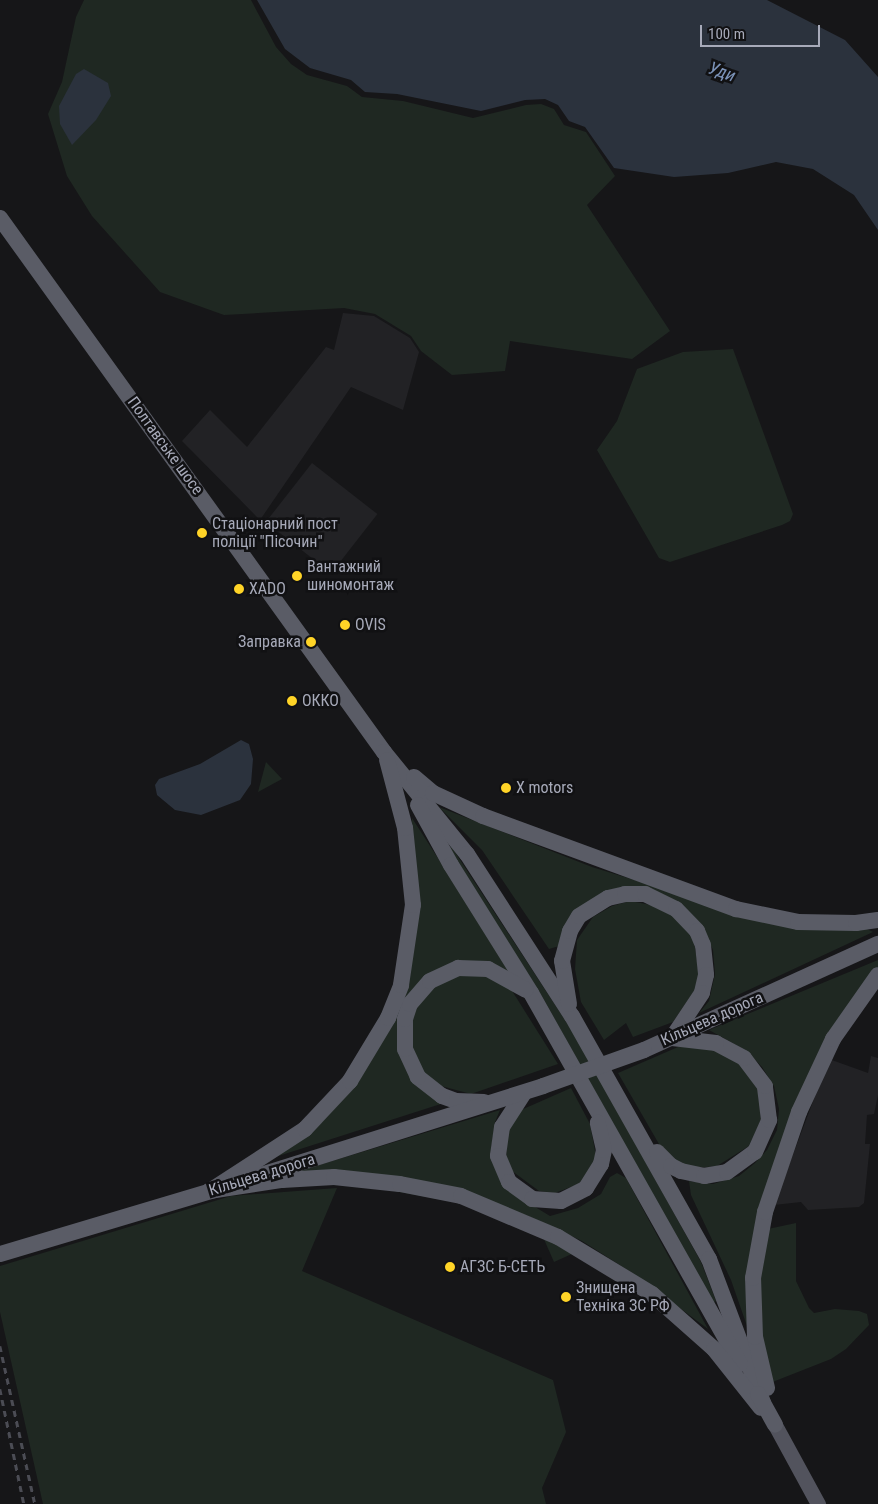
<!DOCTYPE html>
<html>
<head>
<meta charset="utf-8">
<style>
  body { margin:0 }
  #map { position:relative; width:878px; height:1504px; overflow:hidden; background:#161618; font-family:"Roboto Condensed",sans-serif }
  div>[style] { position:absolute }
  [style*='--x'] { left:calc(var(--x)*1px); top:calc(var(--y)*1px); width:calc(var(--w)*1px); rotate:calc(var(--a)*1deg) }
  .built>* { inset:0; background:#222225; transform-origin:0 0 }
  .green>* { inset:0; background:#1f2822 }
  .water>* { inset:0; background:#2b323d }
  .primary>* { height:15px; margin:-7.5px; padding:0 7.5px; transform-origin:7.5px; border-radius:7.5px; background:#52535d }
  .trunk>* { height:16px; margin:-8px; padding:0 8px; transform-origin:8px; border-radius:8px; background:#5a5c66 }
  .rail>* { height:2.5px; margin-top:-1.25px; transform-origin:0; background:repeating-linear-gradient(90deg,#4b4c54 0 6px,transparent 0 11px) }
  .trunk-bridge>* { height:16px; margin:-8px; padding:0 8px; transform-origin:8px; border-radius:8px; background:#5a5c66 }
  .dots>* { width:14px; height:14px; translate:-50% -50%; box-sizing:border-box; border:2px solid #111113; border-radius:50% }
  span { translate:-50% -50%; white-space:nowrap; text-align:center; line-height:1.15; -webkit-text-stroke:5px #111113; paint-order:stroke }
  .street-label { font-size:16px; color:#a7aab9 }
  .poi-label { font-size:16px; color:#a7aab9 }
  .left { translate:0 -50%; text-align:left }
  .right { translate:-100% -50%; text-align:right }
  .water-label { font-size:18px; color:#7b92b7; font-style:italic }
  .scale { position:absolute; left:700px; top:25px; width:120px; height:22px; box-sizing:border-box; border:2px solid #a7aab9; border-top:0; padding-left:6px; font-size:15px; line-height:18px; white-space:nowrap; color:#a7aab9; -webkit-text-stroke:4px #111113; paint-order:stroke }
</style>
</head>
<body>
<div id="map">
  <div class="built">
    <i style="clip-path:polygon(343px 313px,374px 316px,410px 338px,419px 352px,403px 410px,351px 387px,260px 520px,182px 441px,210px 410px,247px 447px,326px 347px,334px 350px)"></i>
    <i style="left:312px;top:463px;width:83px;height:75px;rotate:38deg"></i>
    <i style="clip-path:polygon(871px 1056px,878px 1058px,878px 1095px,874px 1114px,867px 1115px,865px 1144px,870px 1144px,864px 1203px,859px 1207px,808px 1210px,801px 1202px,774px 1205px,829px 1059px,868px 1073px)"></i>
  </div>
  <div class="green">
    <i style="clip-path:polygon(84px 0,251px 0,276px 47px,291px 64px,307px 75px,347px 86px,362px 97px,403px 101px,473px 118px,526px 105px,541px 104px,554px 109px,564px 125px,586px 132px,615px 176px,587px 205px,670px 331px,632px 359px,510px 341px,505px 371px,452px 375px,421px 351px,411px 336px,375px 314px,344px 308px,224px 315px,160px 292px,92px 216px,67px 176px,48px 114px,62px 82px,76px 17px)"></i>
    <i style="clip-path:polygon(733px 349px,793px 514px,790px 521px,782px 525px,670px 562px,659px 558px,597px 450px,617px 421px,637px 369px,683px 352px)"></i>
    <i style="clip-path:polygon(266px 762px,282px 779px,258px 792px)"></i>
    <i style="clip-path:polygon(439px 807px,592px 867px,654px 886px,865px 928px,873px 932px,699px 1013px,709px 1001px,715px 974px,713px 950px,702px 926px,675px 901px,601px 899px,559px 946px,549px 949px,482px 850px)"></i>
    <i style="clip-path:polygon(412px 818px,516px 979px,480px 962px,422px 983px,401px 1049px,447px 1102px,266px 1160px,317px 1120px,404px 986px)"></i>
    <i style="clip-path:polygon(451px 846px,578px 1040px,701px 1262px,716px 1301px,713px 1303px,543px 998px,449px 848px)"></i>
    <i style="clip-path:polygon(630px 901px,667px 908px,693px 934px,700px 982px,673px 1022px,633px 1037px,626px 1023px,604px 1040px,581px 1002px,575px 969px,577px 940px,593px 917px,612px 906px)"></i>
    <i style="clip-path:polygon(878px 960px,878px 968px,795px 1110px,748px 1329px,731px 1280px,691px 1195px,689px 1181px,713px 1184px,739px 1176px,755px 1163px,767px 1150px,777px 1130px,779px 1109px,774px 1086px,762px 1067px,747px 1051px,709px 1030px)"></i>
    <i style="clip-path:polygon(472px 971px,509px 986px,558px 1064px,471px 1094px,441px 1086px,425px 1074px,411px 1047px,411px 1017px,433px 984px)"></i>
    <i style="clip-path:polygon(691px 1045px,731px 1055px,757px 1083px,761px 1120px,749px 1146px,717px 1166px,698px 1168px,680px 1164px,663px 1151px,618px 1073px,678px 1047px)"></i>
    <i style="clip-path:polygon(571px 1088px,590px 1124px,596px 1156px,590px 1171px,579px 1184px,555px 1193px,539px 1191px,512px 1171px,506px 1156px,507px 1131px,521px 1110px)"></i>
    <i style="clip-path:polygon(500px 1110px,495px 1122px,491px 1149px,512px 1193px,550px 1216px,578px 1208px,601px 1194px,610px 1177px,617px 1173px,626px 1178px,708px 1329px,634px 1274px,582px 1241px,526px 1215px,293px 1173px)"></i>
    <i style="clip-path:polygon(337px 1188px,302px 1271px,553px 1380px,566px 1432px,542px 1488px,546px 1504px,43px 1504px,0 1312px,0 1266px,231px 1196px)"></i>
    <i style="clip-path:polygon(796px 1223px,796px 1281px,809px 1308px,814px 1313px,835px 1309px,859px 1311px,867px 1314px,869px 1325px,846px 1349px,831px 1359px,770px 1383px,760px 1339px,756px 1279px,768px 1229px)"></i>
    <i style="clip-path:polygon(543px 1237px,574px 1253px,554px 1262px)"></i>
  </div>
  <div class="water">
    <i style="clip-path:polygon(257px 0,767px 0,845px 40px,878px 77px,878px 230px,854px 195px,813px 169px,776px 162px,728px 173px,674px 177px,614px 168px,585px 127px,569px 121px,558px 105px,545px 99px,525px 100px,481px 111px,397px 94px,365px 92px,351px 80px,310px 68px,285px 49px)"></i>
    <i style="clip-path:polygon(84px 69px,108px 83px,111px 96px,96px 120px,72px 145px,60px 124px,59px 106px,76px 74px)"></i>
    <i style="clip-path:polygon(241px 740px,249px 744px,253px 759px,251px 784px,240px 800px,201px 815px,175px 810px,157px 795px,155px 785px,159px 779px,200px 764px)"></i>
  </div>
  <div class="primary">
    <i style="--x:775;--y:1425;--w:90;--a:61.4"></i>
  </div>
  <div class="trunk">
    <i style="--x:0;--y:218;--w:658;--a:54.28"></i>
    <i style="--x:384;--y:752;--w:132;--a:50.9"></i>
    <i style="--x:467;--y:854;--w:193;--a:57.1"></i>
    <i style="--x:572;--y:1016;--w:279;--a:60.6"></i>
    <i style="--x:709;--y:1259;--w:154;--a:69.4"></i>
    <i style="--x:414;--y:777;--w:25;--a:40"></i>
    <i style="--x:433;--y:793;--w:55;--a:24.7"></i>
    <i style="--x:483;--y:816;--w:270;--a:20.2"></i>
    <i style="--x:736;--y:909;--w:63;--a:11.8"></i>
    <i style="--x:798;--y:922;--w:58;--a:1"></i>
    <i style="--x:856;--y:923;--w:22;--a:-8"></i>
    <i style="--x:418;--y:805;--w:68;--a:61.2"></i>
    <i style="--x:451;--y:865;--w:151;--a:58"></i>
    <i style="--x:531;--y:993;--w:426;--a:60.6"></i>
    <i style="--x:569;--y:1004;--w:44;--a:-99.2"></i>
    <i style="--x:562;--y:961;--w:31;--a:-75"></i>
    <i style="--x:570;--y:931;--w:17;--a:-59"></i>
    <i style="--x:579;--y:916;--w:34;--a:-32"></i>
    <i style="--x:608;--y:898;--w:17;--a:-13"></i>
    <i style="--x:625;--y:894;--w:20;--a:0"></i>
    <i style="--x:645;--y:894;--w:34;--a:26"></i>
    <i style="--x:676;--y:909;--w:30;--a:46"></i>
    <i style="--x:697;--y:931;--w:15;--a:67"></i>
    <i style="--x:703;--y:945;--w:30;--a:84"></i>
    <i style="--x:706;--y:975;--w:18;--a:103"></i>
    <i style="--x:702;--y:993;--w:54;--a:123.7"></i>
    <i style="--x:644;--y:1050;--w:257;--a:-24.4"></i>
    <i style="--x:524;--y:1093;--w:40;--a:122.9"></i>
    <i style="--x:502;--y:1127;--w:29;--a:98"></i>
    <i style="--x:498;--y:1156;--w:28;--a:67"></i>
    <i style="--x:509;--y:1182;--w:29;--a:36"></i>
    <i style="--x:532;--y:1199;--w:29;--a:4"></i>
    <i style="--x:561;--y:1201;--w:28;--a:-27"></i>
    <i style="--x:586;--y:1188;--w:28;--a:-58"></i>
    <i style="--x:601;--y:1164;--w:14;--a:-78"></i>
    <i style="--x:604;--y:1150;--w:28;--a:-103"></i>
    <i style="--x:484;--y:1102;--w:28;--a:-178"></i>
    <i style="--x:456;--y:1101;--w:15;--a:-160"></i>
    <i style="--x:442;--y:1096;--w:31;--a:-142"></i>
    <i style="--x:418;--y:1077;--w:31;--a:-115"></i>
    <i style="--x:405;--y:1049;--w:30;--a:-90"></i>
    <i style="--x:405;--y:1019;--w:16;--a:-72"></i>
    <i style="--x:410;--y:1004;--w:30;--a:-49"></i>
    <i style="--x:430;--y:981;--w:31;--a:-25"></i>
    <i style="--x:458;--y:968;--w:30;--a:2"></i>
    <i style="--x:488;--y:969;--w:43;--a:28.9"></i>
    <i style="--x:657;--y:1152;--w:20;--a:45"></i>
    <i style="--x:671;--y:1166;--w:11;--a:27"></i>
    <i style="--x:681;--y:1171;--w:24;--a:12"></i>
    <i style="--x:704;--y:1176;--w:23;--a:-10"></i>
    <i style="--x:727;--y:1172;--w:34;--a:-36"></i>
    <i style="--x:755;--y:1152;--w:35;--a:-66"></i>
    <i style="--x:769;--y:1120;--w:34;--a:-97"></i>
    <i style="--x:765;--y:1086;--w:35;--a:-127"></i>
    <i style="--x:744;--y:1058;--w:32;--a:-152"></i>
    <i style="--x:716;--y:1043;--w:44;--a:-173.5"></i>
    <i style="--x:258;--y:1176;--w:299;--a:-17.5"></i>
    <i style="--x:213;--y:1189;--w:110;--a:-33.1"></i>
    <i style="--x:305;--y:1129;--w:66;--a:-46.8"></i>
    <i style="--x:350;--y:1081;--w:74;--a:-58.9"></i>
    <i style="--x:388;--y:1018;--w:35;--a:-68"></i>
    <i style="--x:401;--y:985;--w:81;--a:-81.5"></i>
    <i style="--x:413;--y:905;--w:77;--a:-95.9"></i>
    <i style="--x:405;--y:828;--w:70;--a:-104.8"></i>
    <i style="--x:209;--y:1191;--w:74;--a:-8.6"></i>
    <i style="--x:282;--y:1180;--w:52;--a:-3.3"></i>
    <i style="--x:334;--y:1177;--w:66;--a:6.1"></i>
    <i style="--x:400;--y:1184;--w:62;--a:11.1"></i>
    <i style="--x:461;--y:1196;--w:105;--a:22.9"></i>
    <i style="--x:558;--y:1237;--w:110;--a:31.2"></i>
    <i style="--x:652;--y:1294;--w:83;--a:41.6"></i>
    <i style="--x:714;--y:1349;--w:75;--a:51.5"></i>
    <i style="--x:0;--y:1254;--w:227;--a:-16.6"></i>
    <i style="--x:767;--y:1388;--w:52;--a:-103.2"></i>
    <i style="--x:755;--y:1337;--w:59;--a:-91.9"></i>
    <i style="--x:753;--y:1278;--w:67;--a:-79.7"></i>
    <i style="--x:765;--y:1212;--w:106;--a:-71.2"></i>
    <i style="--x:799;--y:1112;--w:81;--a:-65"></i>
    <i style="--x:833;--y:1039;--w:78;--a:-54.9"></i>
    <i style="--x:758;--y:1394;--w:35;--a:61"></i>
  </div>
  <div class="rail">
    <i style="--x:0;--y:1346;--w:162;--a:77.5"></i>
    <i style="--x:0;--y:1389;--w:117;--a:78.2"></i>
  </div>
  <div class="trunk-bridge">
    <i style="--x:543;--y:1086;--w:107;--a:-19.6"></i>
  </div>
  <div class="dots">
    <i style="left:202px;top:533px;background:#ffd427"></i>
    <i style="left:297px;top:576px;background:#ffd427"></i>
    <i style="left:239px;top:589px;background:#ffd427"></i>
    <i style="left:345px;top:625px;background:#ffd427"></i>
    <i style="left:311px;top:642px;background:#ffd427"></i>
    <i style="left:292px;top:701px;background:#ffd427"></i>
    <i style="left:506px;top:788px;background:#ffd427"></i>
    <i style="left:450px;top:1267px;background:#ffd427"></i>
    <i style="left:566px;top:1297px;background:#ffd427"></i>
  </div>
  <div class="street-label">
    <span style="left:165px;top:446px;rotate:54deg">Полтавське шосе</span>
    <span style="left:712px;top:1019px;rotate:-24deg">Кільцева дорога</span>
    <span style="left:262px;top:1175px;rotate:-17deg">Кільцева дорога</span>
  </div>
  <div class="poi-label">
    <span class="left" style="left:212px;top:533px">Стаціонарний пост<br>поліції "Пісочин"</span>
    <span class="left" style="left:307px;top:576px">Вантажний<br>шиномонтаж</span>
    <span class="left" style="left:249px;top:589px">XADO</span>
    <span class="left" style="left:355px;top:625px">OVIS</span>
    <span class="right" style="left:301px;top:642px">Заправка</span>
    <span class="left" style="left:302px;top:701px">ОККО</span>
    <span class="left" style="left:516px;top:788px">Х motors</span>
    <span class="left" style="left:460px;top:1267px">АГЗС Б-СЕТЬ</span>
    <span class="left" style="left:576px;top:1297px">Знищена<br>Техніка ЗС РФ</span>
  </div>
  <div class="water-label">
    <span style="left:722px;top:72px;rotate:20deg">Уди</span>
  </div>
  <div class="scale">100 m</div>
</div>
</body>
</html>
